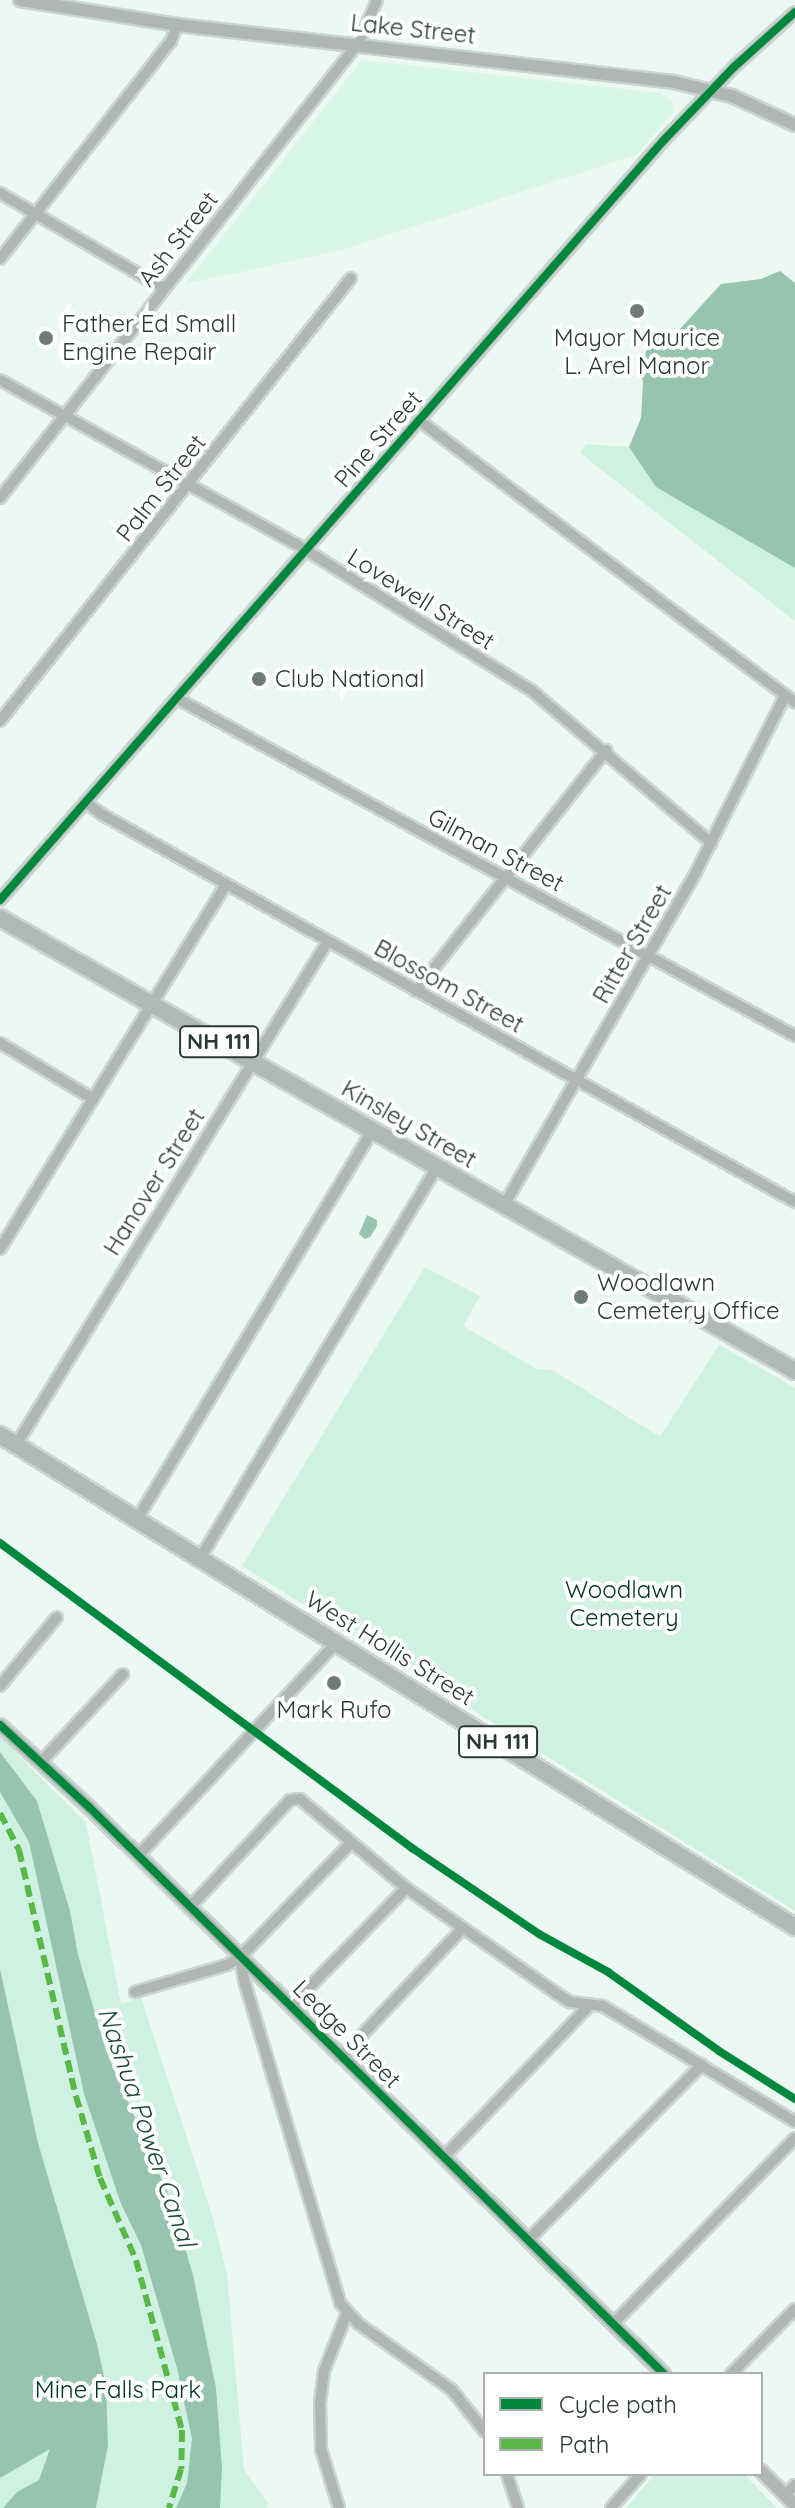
<!DOCTYPE html>
<html>
<head>
<meta charset="utf-8">
<style>
  body { margin:0 }
  #map { position:relative; width:795px; height:2508px; overflow:hidden; background:#ecf8f2; font-family:Quicksand,sans-serif }
  div>[style] { position:absolute }
  [style*='--x'] { left:calc(var(--x)*1px); top:calc(var(--y)*1px); width:calc(var(--w)*1px); rotate:calc(var(--a)*1deg) }
  .built>* { inset:0; background:#d9f7e8 }
  .green>* { inset:0; background:#cff1e1 }
  .water>* { inset:0; background:#97c4af }
  .roads { filter:drop-shadow(2px 0 #cad5d0) drop-shadow(-2px 0 #cad5d0) drop-shadow(0 2px #cad5d0) drop-shadow(0 -2px #cad5d0) }
  .minor>* { height:10px; margin:-5px; padding:0 5px; transform-origin:5px; border-radius:5px; background:#b0b7b2 }
  .tertiary>* { height:12px; margin:-6px; padding:0 6px; transform-origin:6px; border-radius:6px; background:#b0b7b2 }
  .primary>* { height:16px; margin:-8px; padding:0 8px; transform-origin:8px; border-radius:8px; background:#b0b9b5 }
  .quiet>* { height:6px; margin-top:-3px; transform-origin:0; background:repeating-linear-gradient(90deg,#58b947 0 12px,transparent 0 18px) }
  .cycleway>* { height:8px; margin:-4px; padding:0 4px; transform-origin:4px; border-radius:4px; background:#00873e }
  .dots>* { width:22px; height:22px; translate:-50% -50%; box-sizing:border-box; border:4px solid #fff; border-radius:50% }
  span { translate:-50% -50%; white-space:nowrap; text-align:center; line-height:1.15; -webkit-text-stroke:8px #fff; paint-order:stroke }
  .shield-label span { padding:2px 6px; background:#fff; border:2px solid; border-radius:6px; -webkit-text-stroke-width:0 }
  .shield-label { font-size:22px; color:#2b3a33; font-weight:700 }
  .street-label { font-size:24px; color:#2b3a33 }
  .poi-label { font-size:24px; color:#2b3a33 }
  .left { translate:0 -50%; text-align:left }
  .park-label { font-size:24px; color:#003624 }
  .water-label { font-size:26px; color:#1d4d39; font-style:italic }
  .legend { position:absolute; left:483px; top:2372px; width:280px; height:104px; box-sizing:border-box; background:#fff; border:2px solid #aab0ad; margin:0; padding:10px 14px; list-style:none; font-size:24px; color:#2b3a33 }
  .legend li { display:flex; align-items:center; gap:16px; height:40px }
  .legend b { width:40px; border:2px solid #aab0ad }
</style>
</head>
<body>
<div id="map">
  <div class="built">
    <i style="clip-path:polygon(362px 60px,659px 93px,672px 101px,673px 113px,636px 155px,338px 251px,185px 284px)"></i>
  </div>
  <div class="green">
    <i style="clip-path:polygon(586px 444px,629px 447px,656px 487px,795px 568px,795px 621px,580px 453px)"></i>
    <i style="clip-path:polygon(425px 1267px,480px 1296px,463px 1326px,537px 1369px,554px 1371px,660px 1437px,719px 1345px,795px 1388px,795px 1911px,242px 1566px)"></i>
    <i style="clip-path:polygon(0 1737px,86px 1823px,121px 2004px,141px 1997px,212px 2215px,227px 2274px,244px 2470px,269px 2504px,266px 2508px,0 2508px)"></i>
    <i style="clip-path:polygon(655px 2474px,744px 2474px,777px 2508px,626px 2508px)"></i>
  </div>
  <div class="water">
    <i style="clip-path:polygon(780px 271px,795px 283px,795px 568px,656px 487px,629px 447px,641px 418px,643px 383px,639px 360px,660px 334px,669px 341px,721px 284px,761px 279px)"></i>
    <i style="clip-path:polygon(367px 1215px,377px 1220px,377px 1226px,370px 1237px,365px 1239px,359px 1234px)"></i>
    <i style="clip-path:polygon(0 1752px,37px 1801px,70px 1911px,78px 1955px,106px 2051px,171px 2201px,193px 2275px,216px 2388px,222px 2468px,220px 2508px,176px 2508px,187px 2483px,192px 2439px,177px 2368px,141px 2245px,121px 2204px,84px 2094px,29px 1842px,0 1792px)"></i>
    <i style="clip-path:polygon(0 1969px,38px 2143px,97px 2344px,106px 2386px,108px 2445px,96px 2508px,3px 2508px,17px 2492px,39px 2480px,50px 2449px,0 2478px)"></i>
  </div>
  <div class="roads">
    <div class="minor">
      <i style="--x:0;--y:193;--w:190;--a:30.3"></i>
      <i style="--x:0;--y:259;--w:277;--a:-51.9"></i>
      <i style="--x:171;--y:41;--w:17;--a:-69"></i>
      <i style="--x:0;--y:380;--w:338;--a:29"></i>
      <i style="--x:296;--y:544;--w:278;--a:31.9"></i>
      <i style="--x:532;--y:691;--w:235;--a:40.3"></i>
      <i style="--x:420;--y:421;--w:469;--a:36.9"></i>
      <i style="--x:0;--y:498;--w:580;--a:-51.79"></i>
      <i style="--x:359;--y:42;--w:46;--a:-66.8"></i>
      <i style="--x:178;--y:699;--w:703;--a:28.64"></i>
      <i style="--x:0;--y:721;--w:565;--a:-51.61"></i>
      <i style="--x:85;--y:802;--w:22;--a:36"></i>
      <i style="--x:103;--y:815;--w:793;--a:29.22"></i>
      <i style="--x:0;--y:900;--w:1009;--a:-48.86"></i>
      <i style="--x:664;--y:140;--w:101;--a:-46.2"></i>
      <i style="--x:734;--y:67;--w:82;--a:-42"></i>
      <i style="--x:416;--y:991;--w:307;--a:-51.7"></i>
      <i style="--x:0;--y:1043;--w:109;--a:31.1"></i>
      <i style="--x:504;--y:1205;--w:384;--a:-60"></i>
      <i style="--x:696;--y:872;--w:197;--a:-63.2"></i>
      <i style="--x:0;--y:1249;--w:429;--a:-58.2"></i>
      <i style="--x:16;--y:1445;--w:593;--a:-58.24"></i>
      <i style="--x:136;--y:1521;--w:455;--a:-58.8"></i>
      <i style="--x:199;--y:1560;--w:458;--a:-58.8"></i>
      <i style="--x:0;--y:1686;--w:89;--a:-50.4"></i>
      <i style="--x:41;--y:1762;--w:120;--a:-47"></i>
      <i style="--x:138;--y:1856;--w:292;--a:-47.1"></i>
      <i style="--x:190;--y:1907;--w:146;--a:-46.9"></i>
      <i style="--x:290;--y:1800;--w:10;--a:-6"></i>
      <i style="--x:300;--y:1799;--w:138;--a:40"></i>
      <i style="--x:406;--y:1888;--w:183;--a:35"></i>
      <i style="--x:556;--y:1993;--w:17;--a:33"></i>
      <i style="--x:570;--y:2002;--w:33;--a:7"></i>
      <i style="--x:603;--y:2006;--w:224;--a:31.1"></i>
      <i style="--x:240;--y:1957;--w:23;--a:80"></i>
      <i style="--x:244;--y:1980;--w:337;--a:73.4"></i>
      <i style="--x:340;--y:2303;--w:28;--a:48"></i>
      <i style="--x:359;--y:2324;--w:114;--a:35.4"></i>
      <i style="--x:452;--y:2390;--w:53;--a:51.8"></i>
      <i style="--x:135;--y:1992;--w:96;--a:-16.4"></i>
      <i style="--x:227;--y:1965;--w:15;--a:-32"></i>
      <i style="--x:240;--y:1957;--w:158;--a:-45.8"></i>
      <i style="--x:291;--y:2006;--w:165;--a:-45.7"></i>
      <i style="--x:342;--y:2056;--w:176;--a:-46.6"></i>
      <i style="--x:444;--y:2157;--w:211;--a:-46.2"></i>
      <i style="--x:528;--y:2240;--w:247;--a:-45.2"></i>
      <i style="--x:613;--y:2324;--w:260;--a:-45.6"></i>
      <i style="--x:731;--y:2374;--w:91;--a:-45.4"></i>
      <i style="--x:507;--y:2474;--w:36;--a:72"></i>
      <i style="--x:785;--y:2495;--w:14;--a:-45"></i>
      <i style="--x:339;--y:2508;--w:62;--a:-107"></i>
      <i style="--x:321;--y:2449;--w:46;--a:-91.2"></i>
      <i style="--x:320;--y:2403;--w:32;--a:-83"></i>
      <i style="--x:324;--y:2371;--w:62;--a:-68.4"></i>
      <i style="--x:611;--y:2508;--w:45;--a:-48.6"></i>
    </div>
    <div class="tertiary">
      <i style="--x:20;--y:0;--w:159;--a:9"></i>
      <i style="--x:177;--y:25;--w:500;--a:6.54"></i>
      <i style="--x:674;--y:82;--w:60;--a:13.6"></i>
      <i style="--x:732;--y:96;--w:69;--a:24.7"></i>
      <i style="--x:0;--y:1725;--w:122;--a:42.7"></i>
      <i style="--x:90;--y:1808;--w:806;--a:44.6"></i>
      <i style="--x:761;--y:2471;--w:48;--a:45"></i>
    </div>
    <div class="primary">
      <i style="--x:0;--y:918;--w:915;--a:29.67"></i>
      <i style="--x:0;--y:1435;--w:935;--a:31.75"></i>
    </div>
  </div>
  <div class="quiet">
    <i style="--x:0;--y:1813;--w:42;--a:62.8"></i>
    <i style="--x:19;--y:1850;--w:253;--a:77"></i>
    <i style="--x:76;--y:2096;--w:85;--a:73.7"></i>
    <i style="--x:100;--y:2178;--w:90;--a:66.3"></i>
    <i style="--x:136;--y:2260;--w:176;--a:74.9"></i>
    <i style="--x:182;--y:2430;--w:39;--a:91"></i>
    <i style="--x:181;--y:2469;--w:41;--a:107.1"></i>
  </div>
  <div class="cycleway">
    <i style="--x:0;--y:900;--w:1009;--a:-48.86"></i>
    <i style="--x:664;--y:140;--w:101;--a:-46.2"></i>
    <i style="--x:734;--y:67;--w:82;--a:-42"></i>
    <i style="--x:0;--y:1543;--w:513;--a:36.51"></i>
    <i style="--x:412;--y:1848;--w:153;--a:34.1"></i>
    <i style="--x:539;--y:1934;--w:79;--a:28.8"></i>
    <i style="--x:608;--y:1972;--w:136;--a:35.4"></i>
    <i style="--x:719;--y:2051;--w:90;--a:32.3"></i>
    <i style="--x:0;--y:1725;--w:122;--a:42.7"></i>
    <i style="--x:90;--y:1808;--w:806;--a:44.6"></i>
  </div>
  <div class="dots">
    <i style="left:637px;top:311px;background:#6f7c76"></i>
    <i style="left:46px;top:338px;background:#6f7c76"></i>
    <i style="left:259px;top:679px;background:#6f7c76"></i>
    <i style="left:581px;top:1297px;background:#6f7c76"></i>
    <i style="left:334px;top:1683px;background:#6f7c76"></i>
  </div>
  <div class="shield-label">
    <span style="left:219px;top:1042px">NH 111</span>
    <span style="left:498px;top:1742px">NH 111</span>
  </div>
  <div class="street-label">
    <span style="left:413px;top:29px;rotate:6deg">Lake Street</span>
    <span style="left:178px;top:239px;rotate:-52deg">Ash Street</span>
    <span style="left:378px;top:439px;rotate:-49deg">Pine Street</span>
    <span style="left:161px;top:488px;rotate:-52deg">Palm Street</span>
    <span style="left:421px;top:599px;rotate:32deg">Lovewell Street</span>
    <span style="left:496px;top:850px;rotate:28deg">Gilman Street</span>
    <span style="left:632px;top:944px;rotate:-60deg">Ritter Street</span>
    <span style="left:449px;top:986px;rotate:29deg">Blossom Street</span>
    <span style="left:409px;top:1124px;rotate:30deg">Kinsley Street</span>
    <span style="left:154px;top:1182px;rotate:-58deg">Hanover Street</span>
    <span style="left:390px;top:1648px;rotate:32deg">West Hollis Street</span>
    <span style="left:347px;top:2034px;rotate:45deg">Ledge Street</span>
  </div>
  <div class="poi-label">
    <span class="left" style="left:62px;top:338px">Father Ed Small<br>Engine Repair</span>
    <span style="left:637px;top:352px">Mayor Maurice<br>L. Arel Manor</span>
    <span class="left" style="left:275px;top:679px">Club National</span>
    <span class="left" style="left:597px;top:1297px">Woodlawn<br>Cemetery Office</span>
    <span style="left:334px;top:1710px">Mark Rufo</span>
  </div>
  <div class="park-label">
    <span style="left:624px;top:1604px">Woodlawn<br>Cemetery</span>
    <span style="left:118px;top:2390px">Mine Falls Park</span>
  </div>
  <div class="water-label">
    <span style="left:147px;top:2127px;rotate:71deg">Nashua Power Canal</span>
  </div>
  <ul class="legend">
  <li><b style="height:10px;background:#00873e"></b>Cycle path</li>
  <li><b style="height:10px;background:#58b947"></b>Path</li>
  </ul>
</div>
</body>
</html>
